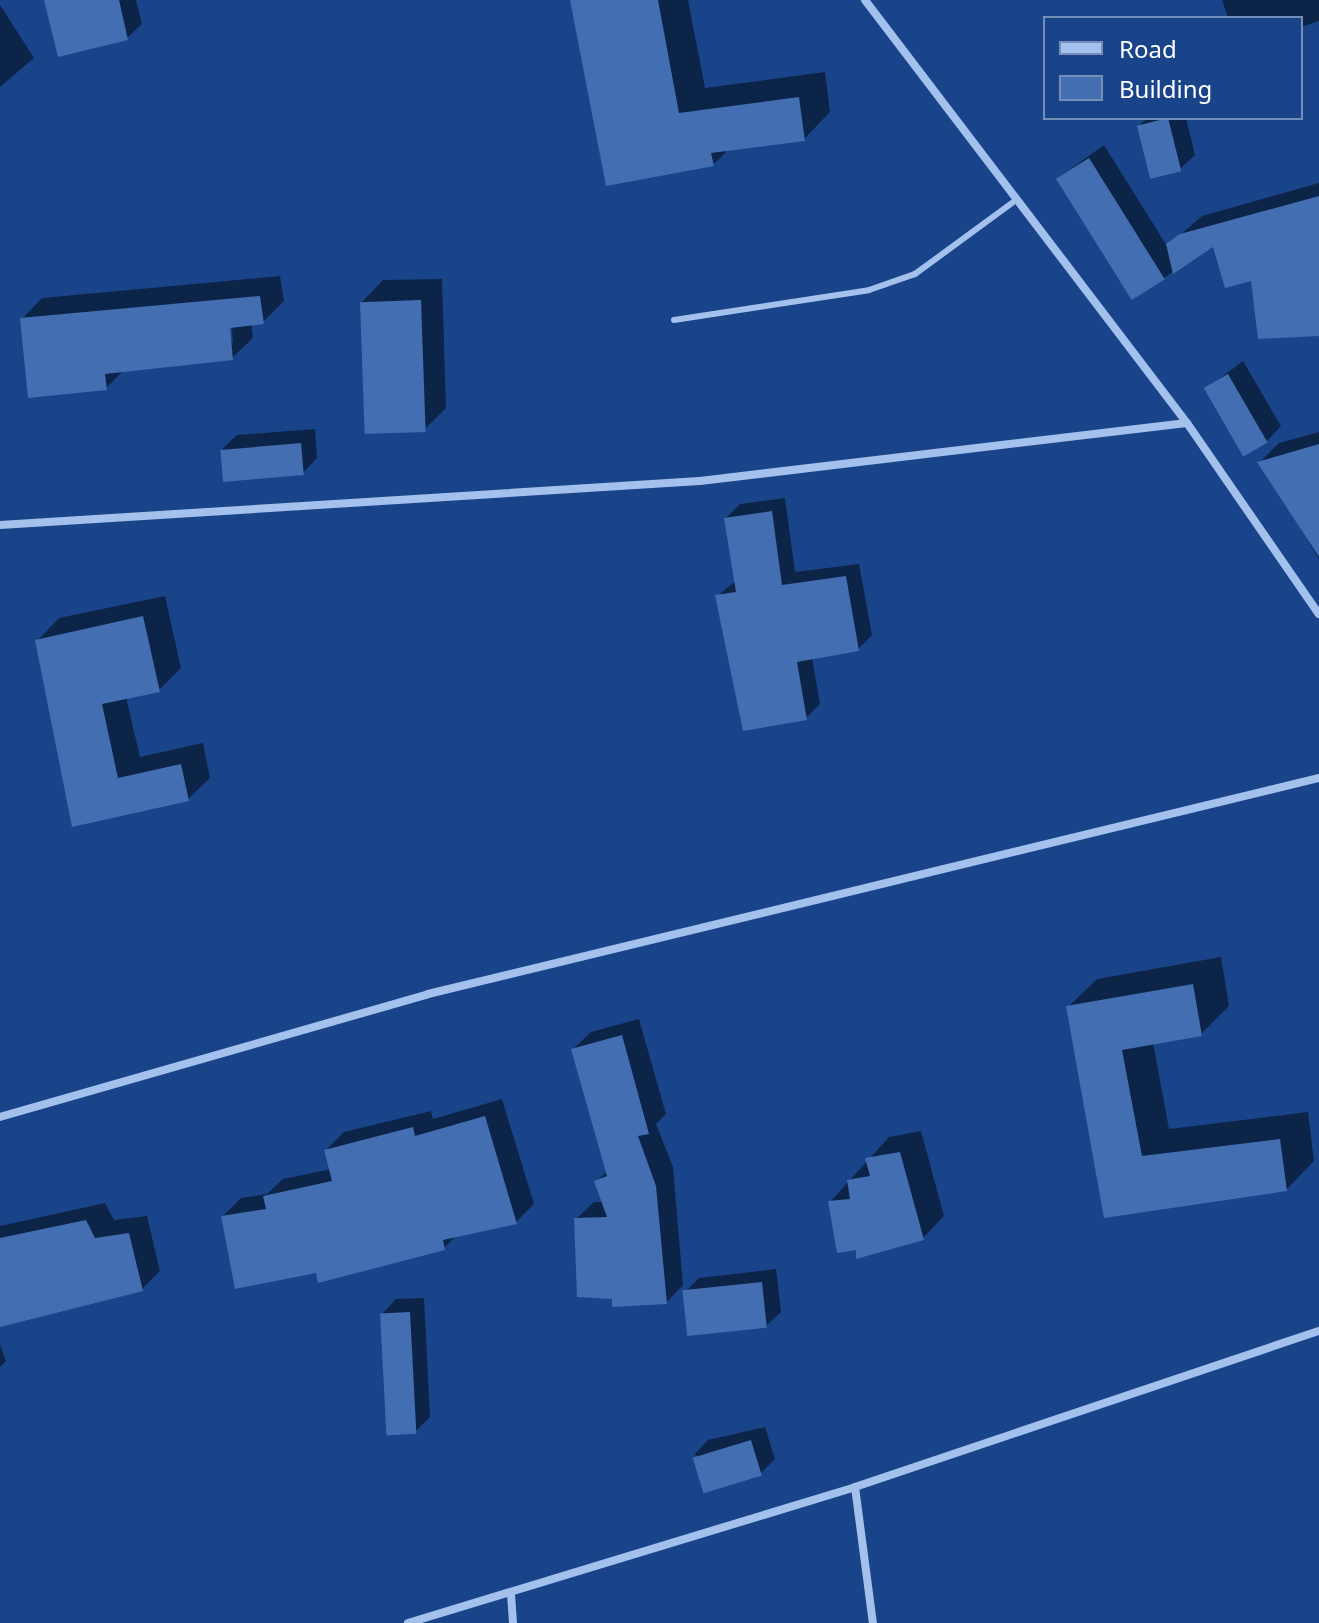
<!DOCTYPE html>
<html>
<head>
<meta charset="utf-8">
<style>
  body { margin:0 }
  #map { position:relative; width:1319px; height:1623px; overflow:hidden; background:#1a448a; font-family:"Noto Sans",sans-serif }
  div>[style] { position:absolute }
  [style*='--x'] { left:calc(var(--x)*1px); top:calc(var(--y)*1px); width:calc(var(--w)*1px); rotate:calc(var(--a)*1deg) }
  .shadow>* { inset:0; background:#0007 }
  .building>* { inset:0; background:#436eb2; transform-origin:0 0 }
  .service>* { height:6px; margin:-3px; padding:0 3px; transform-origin:3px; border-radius:3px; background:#a4c1ed }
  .minor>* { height:8px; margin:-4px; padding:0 4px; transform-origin:4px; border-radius:4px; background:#a4c1ed }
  span { translate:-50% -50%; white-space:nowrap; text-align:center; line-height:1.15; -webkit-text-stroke:8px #1a448a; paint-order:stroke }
  .legend { position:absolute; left:1043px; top:16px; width:260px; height:104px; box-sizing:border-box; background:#1a448a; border:2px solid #768fb9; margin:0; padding:10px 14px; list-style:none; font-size:24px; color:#fff }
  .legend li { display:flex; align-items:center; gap:16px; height:40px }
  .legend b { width:40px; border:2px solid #768fb9 }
</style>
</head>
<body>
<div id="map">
  <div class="shadow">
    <i style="clip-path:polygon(46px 0,136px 0,142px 24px,127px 38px)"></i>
    <i style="clip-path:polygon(572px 0,688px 0,705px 88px,825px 72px,830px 112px,804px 139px,729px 149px,713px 165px)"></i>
    <i style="clip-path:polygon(1222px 0,1319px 0,1319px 21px,1301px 27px,1301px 18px,1228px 18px)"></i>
    <i style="clip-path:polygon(0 5px,34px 58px,0 87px)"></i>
    <i style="clip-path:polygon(1147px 118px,1186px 118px,1195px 155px,1180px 169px,1139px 126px)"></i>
    <i style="clip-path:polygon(1104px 145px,1167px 246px,1202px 216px,1319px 183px,1319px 334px,1214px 244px,1164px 278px,1058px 178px)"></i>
    <i style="clip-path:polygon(evenodd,280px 276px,284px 301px,263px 322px,251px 323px,253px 338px,232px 358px,124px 370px,106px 388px,22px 319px,42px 298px,280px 276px,227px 318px,231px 318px,233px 343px,229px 343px,227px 318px)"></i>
    <i style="clip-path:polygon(442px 279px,446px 408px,424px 430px,362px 302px,383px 280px)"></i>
    <i style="clip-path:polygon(1243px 361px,1281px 426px,1267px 441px,1206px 389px)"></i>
    <i style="clip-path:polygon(315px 429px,317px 458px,303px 473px,222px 449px,237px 435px)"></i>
    <i style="clip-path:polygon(1319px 432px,1319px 559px,1260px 462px,1279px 443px)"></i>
    <i style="clip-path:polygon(785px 498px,795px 572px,859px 564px,872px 635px,858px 649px,812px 657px,820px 704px,806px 718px,717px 596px,736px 581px,726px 518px,740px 504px)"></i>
    <i style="clip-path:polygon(165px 596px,181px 668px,159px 690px,126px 697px,140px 757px,203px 743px,210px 778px,188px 799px,73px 825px,38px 640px,59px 618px)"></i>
    <i style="clip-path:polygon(1221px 957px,1229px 1006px,1201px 1034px,1153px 1042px,1169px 1129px,1308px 1112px,1314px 1161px,1286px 1190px,1106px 1216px,1068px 1007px,1097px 979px)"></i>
    <i style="clip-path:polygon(639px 1019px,666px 1114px,656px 1124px,673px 1167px,683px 1285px,666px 1303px,614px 1297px,576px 1219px,594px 1202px,604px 1202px,597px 1181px,607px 1171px,573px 1049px,591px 1032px)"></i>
    <i style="clip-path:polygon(502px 1099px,534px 1204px,516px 1222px,457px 1235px,444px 1248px,317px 1271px,223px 1216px,241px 1198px,267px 1194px,283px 1179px,331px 1169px,326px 1150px,344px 1132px,431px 1111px,433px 1119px)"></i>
    <i style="clip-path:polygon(921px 1131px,944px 1216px,923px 1238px,858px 1247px,830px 1202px,889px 1137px)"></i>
    <i style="clip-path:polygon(105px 1203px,114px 1220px,147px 1216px,160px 1271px,142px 1289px,0 1325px,0 1226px)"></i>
    <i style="clip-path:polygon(776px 1269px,781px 1312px,766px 1326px,685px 1292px,699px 1278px)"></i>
    <i style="clip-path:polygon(424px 1298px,430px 1417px,415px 1432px,382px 1314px,396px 1299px)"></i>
    <i style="clip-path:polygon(0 1345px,6px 1361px,0 1367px)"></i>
    <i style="clip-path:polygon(765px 1427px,775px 1459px,761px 1473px,694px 1455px,708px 1440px)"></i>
  </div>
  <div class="building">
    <i style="clip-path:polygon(44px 0,119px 0,128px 40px,58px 57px)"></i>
    <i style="clip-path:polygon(570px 0,658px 0,679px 113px,799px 97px,805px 141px,711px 153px,714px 166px,606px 186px)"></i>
    <i style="left:1168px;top:118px;width:55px;height:32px;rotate:76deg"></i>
    <i style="left:1089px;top:158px;width:143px;height:39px;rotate:58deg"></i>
    <i style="clip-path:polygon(1319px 196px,1319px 336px,1258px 339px,1251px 281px,1225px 288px,1213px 247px,1173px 274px,1166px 244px,1180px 234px)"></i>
    <i style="clip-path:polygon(260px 296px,264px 324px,230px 328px,233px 360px,105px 374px,107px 390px,28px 398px,20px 318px)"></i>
    <i style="left:421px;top:300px;width:132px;height:61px;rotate:88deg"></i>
    <i style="left:1228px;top:374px;width:79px;height:28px;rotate:60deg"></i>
    <i style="left:301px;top:443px;width:32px;height:81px;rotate:85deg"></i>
    <i style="clip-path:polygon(1319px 444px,1319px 557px,1257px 462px)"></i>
    <i style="clip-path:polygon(772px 511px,782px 585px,846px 576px,859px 651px,797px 662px,807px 720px,743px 731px,715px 595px,736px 592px,724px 518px)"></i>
    <i style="clip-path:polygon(143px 616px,160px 692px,102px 704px,118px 778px,181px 764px,189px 801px,72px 827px,35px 640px)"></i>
    <i style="clip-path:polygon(1193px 984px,1202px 1036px,1122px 1050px,1142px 1156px,1280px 1139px,1287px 1191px,1104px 1218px,1066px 1006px)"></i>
    <i style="clip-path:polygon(622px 1035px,649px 1134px,638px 1136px,656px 1186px,667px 1304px,612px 1307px,612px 1299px,577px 1297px,574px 1218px,607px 1217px,594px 1181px,607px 1176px,571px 1049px)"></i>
    <i style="clip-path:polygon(485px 1116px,517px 1224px,443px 1240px,445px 1250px,318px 1283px,316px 1273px,235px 1289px,221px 1216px,266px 1209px,263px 1196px,332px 1181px,324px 1150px,413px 1127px,415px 1136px)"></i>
    <i style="clip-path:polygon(900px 1152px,924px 1240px,856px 1259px,856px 1250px,837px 1253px,828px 1201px,850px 1199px,847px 1180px,870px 1176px,865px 1158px)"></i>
    <i style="clip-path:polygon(86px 1220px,95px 1238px,129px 1233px,143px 1291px,0 1327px,0 1238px)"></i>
    <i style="left:762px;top:1282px;width:46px;height:80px;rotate:84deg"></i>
    <i style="left:410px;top:1312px;width:122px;height:30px;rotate:87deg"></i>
    <i style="left:751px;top:1440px;width:37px;height:61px;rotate:73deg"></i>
  </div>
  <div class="service">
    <i style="--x:674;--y:320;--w:197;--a:-8.7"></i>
    <i style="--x:869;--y:290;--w:49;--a:-19.2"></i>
    <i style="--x:915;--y:274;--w:125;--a:-36.2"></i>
  </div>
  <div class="minor">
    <i style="--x:865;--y:0;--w:532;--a:52.72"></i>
    <i style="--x:1187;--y:423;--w:232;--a:55.4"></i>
    <i style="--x:0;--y:525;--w:701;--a:-3.6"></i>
    <i style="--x:700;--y:481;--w:490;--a:-6.8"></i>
    <i style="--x:0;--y:1117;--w:445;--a:-16"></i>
    <i style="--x:428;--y:994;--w:917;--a:-13.63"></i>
    <i style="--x:855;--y:1487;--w:137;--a:82.5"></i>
    <i style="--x:511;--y:1594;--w:29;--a:86"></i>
    <i style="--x:408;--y:1623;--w:467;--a:-16.9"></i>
    <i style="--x:855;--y:1487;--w:490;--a:-18.6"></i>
  </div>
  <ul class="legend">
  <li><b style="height:10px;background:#a4c1ed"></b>Road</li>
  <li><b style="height:22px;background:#436eb2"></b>Building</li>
  </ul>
</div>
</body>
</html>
